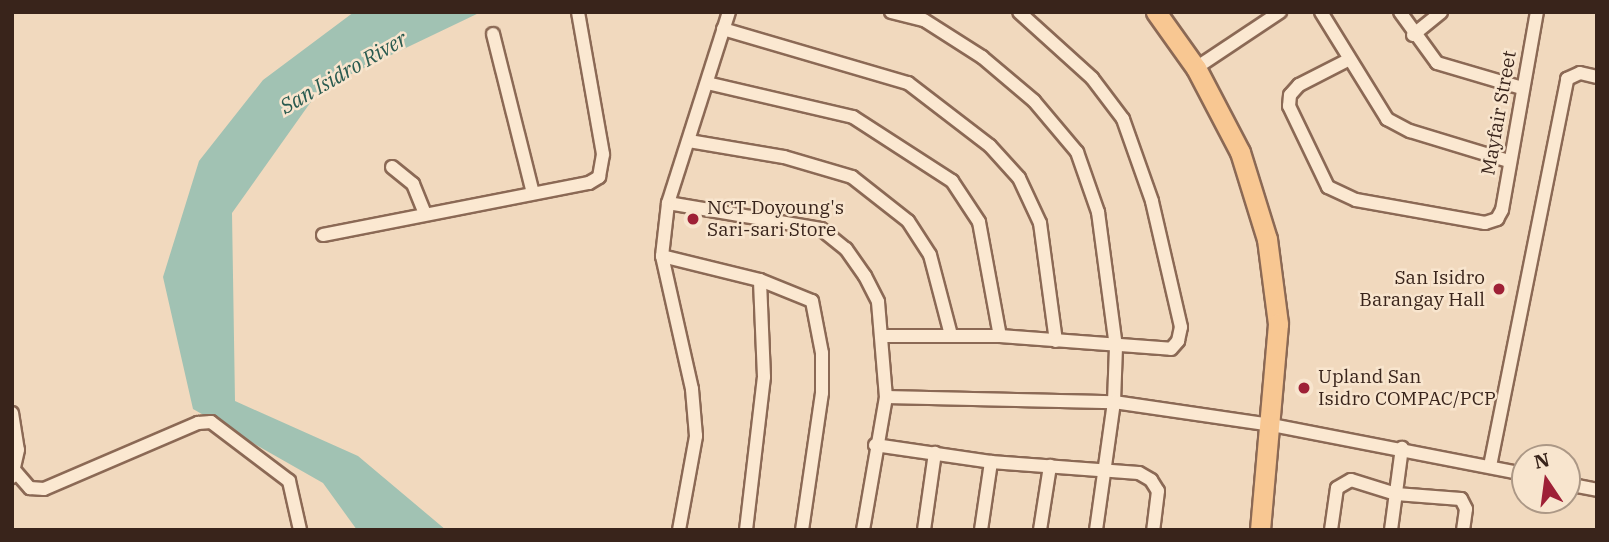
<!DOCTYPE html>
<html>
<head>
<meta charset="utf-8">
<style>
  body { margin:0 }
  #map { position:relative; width:1609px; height:542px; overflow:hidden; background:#f1d9be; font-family:"IBM Plex Serif",serif }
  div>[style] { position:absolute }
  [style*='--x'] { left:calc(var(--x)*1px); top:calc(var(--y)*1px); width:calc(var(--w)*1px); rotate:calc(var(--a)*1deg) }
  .water>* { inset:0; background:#a1c2b3 }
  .roads { filter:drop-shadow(2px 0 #8b6955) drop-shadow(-2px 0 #8b6955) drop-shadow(0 2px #8b6955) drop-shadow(0 -2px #8b6955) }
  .minor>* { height:12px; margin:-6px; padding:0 6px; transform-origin:6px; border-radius:6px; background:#fbe8d1 }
  .primary>* { height:19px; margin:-9.5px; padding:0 9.5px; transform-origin:9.5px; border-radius:9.5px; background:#f8c792 }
  .dots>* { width:19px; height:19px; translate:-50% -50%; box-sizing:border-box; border:4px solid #f8e5ce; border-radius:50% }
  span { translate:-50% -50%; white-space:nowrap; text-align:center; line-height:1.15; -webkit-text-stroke:5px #f8e5ce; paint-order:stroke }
  .street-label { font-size:19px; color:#39241b }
  .poi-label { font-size:19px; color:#39241b }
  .left { translate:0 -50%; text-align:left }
  .right { translate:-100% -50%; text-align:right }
  .water-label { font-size:21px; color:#295a4f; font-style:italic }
  .frame { position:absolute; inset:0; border:14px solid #39241b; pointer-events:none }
  .north { position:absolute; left:1511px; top:444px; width:70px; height:70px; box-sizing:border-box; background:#f8e5ce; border:2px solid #ac9886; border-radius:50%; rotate:347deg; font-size:19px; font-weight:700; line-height:28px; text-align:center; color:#39241b }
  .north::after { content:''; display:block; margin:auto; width:24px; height:32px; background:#9e2036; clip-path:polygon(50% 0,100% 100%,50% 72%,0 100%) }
</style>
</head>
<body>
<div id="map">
  <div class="water">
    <i style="clip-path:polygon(354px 12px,481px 12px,320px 89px,232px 213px,235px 401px,358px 456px,446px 530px,357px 530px,323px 483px,193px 409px,163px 277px,199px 161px,263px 80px)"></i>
  </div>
  <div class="roads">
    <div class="minor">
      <i style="--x:891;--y:12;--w:34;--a:14"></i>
      <i style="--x:924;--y:20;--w:69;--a:32.5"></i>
      <i style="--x:982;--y:57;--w:68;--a:40.2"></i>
      <i style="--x:1034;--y:101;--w:67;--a:49.9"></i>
      <i style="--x:1077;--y:152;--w:64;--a:70.7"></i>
      <i style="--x:1098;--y:212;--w:136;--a:82.4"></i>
      <i style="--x:1116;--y:347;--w:55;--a:92.1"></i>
      <i style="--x:1114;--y:402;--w:129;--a:98"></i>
      <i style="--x:1321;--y:12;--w:126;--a:58.3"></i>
      <i style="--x:1387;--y:119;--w:26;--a:28"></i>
      <i style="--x:1410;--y:131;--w:103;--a:16.9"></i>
      <i style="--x:1400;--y:12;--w:63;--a:54"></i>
      <i style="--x:1437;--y:63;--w:89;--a:16.4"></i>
      <i style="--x:723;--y:29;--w:193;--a:16.3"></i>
      <i style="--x:908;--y:83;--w:103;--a:37.5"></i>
      <i style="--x:990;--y:146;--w:43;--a:47.8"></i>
      <i style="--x:1019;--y:178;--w:50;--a:65"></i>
      <i style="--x:1040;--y:223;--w:119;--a:82.3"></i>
      <i style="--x:493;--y:34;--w:164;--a:75.9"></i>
      <i style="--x:1413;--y:35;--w:36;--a:-39"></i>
      <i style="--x:1346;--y:61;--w:53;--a:152.9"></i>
      <i style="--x:1299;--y:85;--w:13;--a:132"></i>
      <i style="--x:1290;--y:95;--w:11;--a:95"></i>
      <i style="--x:1289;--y:106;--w:90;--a:64.3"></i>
      <i style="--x:1328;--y:187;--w:31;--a:25"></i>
      <i style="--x:1356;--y:200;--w:131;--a:10.1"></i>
      <i style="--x:1485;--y:223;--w:13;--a:-18"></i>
      <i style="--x:1497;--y:219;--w:10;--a:-61"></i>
      <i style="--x:1502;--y:210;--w:201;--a:-80"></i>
      <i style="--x:1196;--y:68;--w:101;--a:-33.7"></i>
      <i style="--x:707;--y:83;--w:150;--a:13.1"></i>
      <i style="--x:853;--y:117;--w:118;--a:32.9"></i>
      <i style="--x:952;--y:181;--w:49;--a:56.6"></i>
      <i style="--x:979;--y:222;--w:116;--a:79.6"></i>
      <i style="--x:689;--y:141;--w:96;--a:9.6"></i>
      <i style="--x:784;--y:157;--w:71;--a:16.4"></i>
      <i style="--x:852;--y:177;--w:71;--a:38.2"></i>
      <i style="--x:908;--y:221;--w:40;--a:57.1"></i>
      <i style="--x:930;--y:255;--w:83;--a:75.3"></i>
      <i style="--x:392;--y:167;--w:27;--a:39"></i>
      <i style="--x:413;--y:184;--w:31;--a:68"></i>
      <i style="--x:668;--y:203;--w:155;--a:9.6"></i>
      <i style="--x:821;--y:229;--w:32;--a:39"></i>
      <i style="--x:846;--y:249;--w:33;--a:55"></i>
      <i style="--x:865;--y:276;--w:29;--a:63"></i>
      <i style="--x:878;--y:302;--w:95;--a:85.2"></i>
      <i style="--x:886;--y:397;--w:135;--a:99.8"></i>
      <i style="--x:323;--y:235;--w:271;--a:-11.1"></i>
      <i style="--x:589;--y:183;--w:12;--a:-31"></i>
      <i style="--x:599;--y:177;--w:23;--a:-80"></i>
      <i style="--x:603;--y:154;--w:144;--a:-100"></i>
      <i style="--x:662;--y:256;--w:101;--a:13.8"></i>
      <i style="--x:760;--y:280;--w:56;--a:22"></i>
      <i style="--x:812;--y:301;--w:53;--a:79.1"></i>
      <i style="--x:822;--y:353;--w:40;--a:90"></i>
      <i style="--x:822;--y:393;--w:138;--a:98.3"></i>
      <i style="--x:883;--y:336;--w:117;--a:0"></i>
      <i style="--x:1000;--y:336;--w:171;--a:4.3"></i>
      <i style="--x:1171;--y:349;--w:11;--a:-49"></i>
      <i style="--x:1178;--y:341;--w:14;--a:-78"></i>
      <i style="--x:1181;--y:327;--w:129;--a:-103"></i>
      <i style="--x:1152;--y:201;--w:87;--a:-109.5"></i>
      <i style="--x:1123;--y:119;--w:51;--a:-127.1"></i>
      <i style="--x:1092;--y:78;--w:98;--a:-137.9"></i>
      <i style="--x:886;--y:397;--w:228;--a:1.3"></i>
      <i style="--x:1114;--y:402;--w:160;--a:8.3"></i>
      <i style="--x:1272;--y:425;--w:258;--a:11"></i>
      <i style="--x:12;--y:413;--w:37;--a:81"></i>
      <i style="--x:18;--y:450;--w:28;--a:103"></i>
      <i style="--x:875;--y:445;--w:117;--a:8.3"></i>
      <i style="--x:991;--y:462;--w:148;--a:4.3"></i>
      <i style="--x:1139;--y:473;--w:14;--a:30"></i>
      <i style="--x:1151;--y:480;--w:13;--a:58"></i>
      <i style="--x:1158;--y:491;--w:39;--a:97"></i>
      <i style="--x:1490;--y:466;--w:395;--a:-78.7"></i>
      <i style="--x:1567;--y:79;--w:14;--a:-25"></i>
      <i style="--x:1580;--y:73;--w:17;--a:13"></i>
      <i style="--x:15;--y:471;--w:23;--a:49"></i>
      <i style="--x:30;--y:488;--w:14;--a:4"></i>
      <i style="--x:44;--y:489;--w:168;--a:-23.2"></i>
      <i style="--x:198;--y:423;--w:13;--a:-4"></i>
      <i style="--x:211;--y:422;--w:98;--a:37.1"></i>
      <i style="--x:289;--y:481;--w:50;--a:77.3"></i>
      <i style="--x:1567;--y:484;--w:31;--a:11"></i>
      <i style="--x:679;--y:530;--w:96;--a:-79.7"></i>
      <i style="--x:696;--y:436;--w:47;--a:-94.9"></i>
      <i style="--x:692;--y:389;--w:136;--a:-102.7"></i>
      <i style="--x:662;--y:256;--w:53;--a:-83.5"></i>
      <i style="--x:668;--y:203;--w:201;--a:-72.3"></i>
      <i style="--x:746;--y:530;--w:154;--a:-83.3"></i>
      <i style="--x:764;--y:377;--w:97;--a:-92.4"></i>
      <i style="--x:924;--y:530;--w:78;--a:-81.9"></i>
      <i style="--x:981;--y:530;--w:69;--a:-81.6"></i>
      <i style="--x:1040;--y:530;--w:65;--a:-81.1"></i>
      <i style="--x:1331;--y:530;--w:42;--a:-81.9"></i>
      <i style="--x:1337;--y:488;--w:16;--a:-30"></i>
      <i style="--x:1351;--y:480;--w:47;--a:17.3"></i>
      <i style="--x:1396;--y:494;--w:65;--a:4.4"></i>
      <i style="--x:1461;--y:499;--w:11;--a:63"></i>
      <i style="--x:1466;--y:509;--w:21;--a:98"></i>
      <i style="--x:1391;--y:530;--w:83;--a:-82.4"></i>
    </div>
    <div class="primary">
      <i style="--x:1156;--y:12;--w:69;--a:54.5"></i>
      <i style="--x:1196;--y:68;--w:95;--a:62.4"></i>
      <i style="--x:1240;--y:152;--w:91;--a:72.8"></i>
      <i style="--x:1267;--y:239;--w:86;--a:82.6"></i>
      <i style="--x:1278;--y:324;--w:207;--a:95"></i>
    </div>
  </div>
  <div class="dots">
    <i style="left:693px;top:219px;background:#9e2036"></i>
    <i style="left:1499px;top:289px;background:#9e2036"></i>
    <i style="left:1304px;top:388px;background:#9e2036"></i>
  </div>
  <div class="street-label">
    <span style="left:1499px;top:113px;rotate:-80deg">Mayfair Street</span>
  </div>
  <div class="poi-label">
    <span class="left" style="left:707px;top:219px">NCT Doyoung's<br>Sari-sari Store</span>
    <span class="right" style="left:1485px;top:289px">San Isidro<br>Barangay Hall</span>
    <span class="left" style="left:1318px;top:388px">Upland San<br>Isidro COMPAC/PCP</span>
  </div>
  <div class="water-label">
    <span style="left:343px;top:72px;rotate:-30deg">San Isidro River</span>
  </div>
  <div class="frame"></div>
  <div class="north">N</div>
</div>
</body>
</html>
